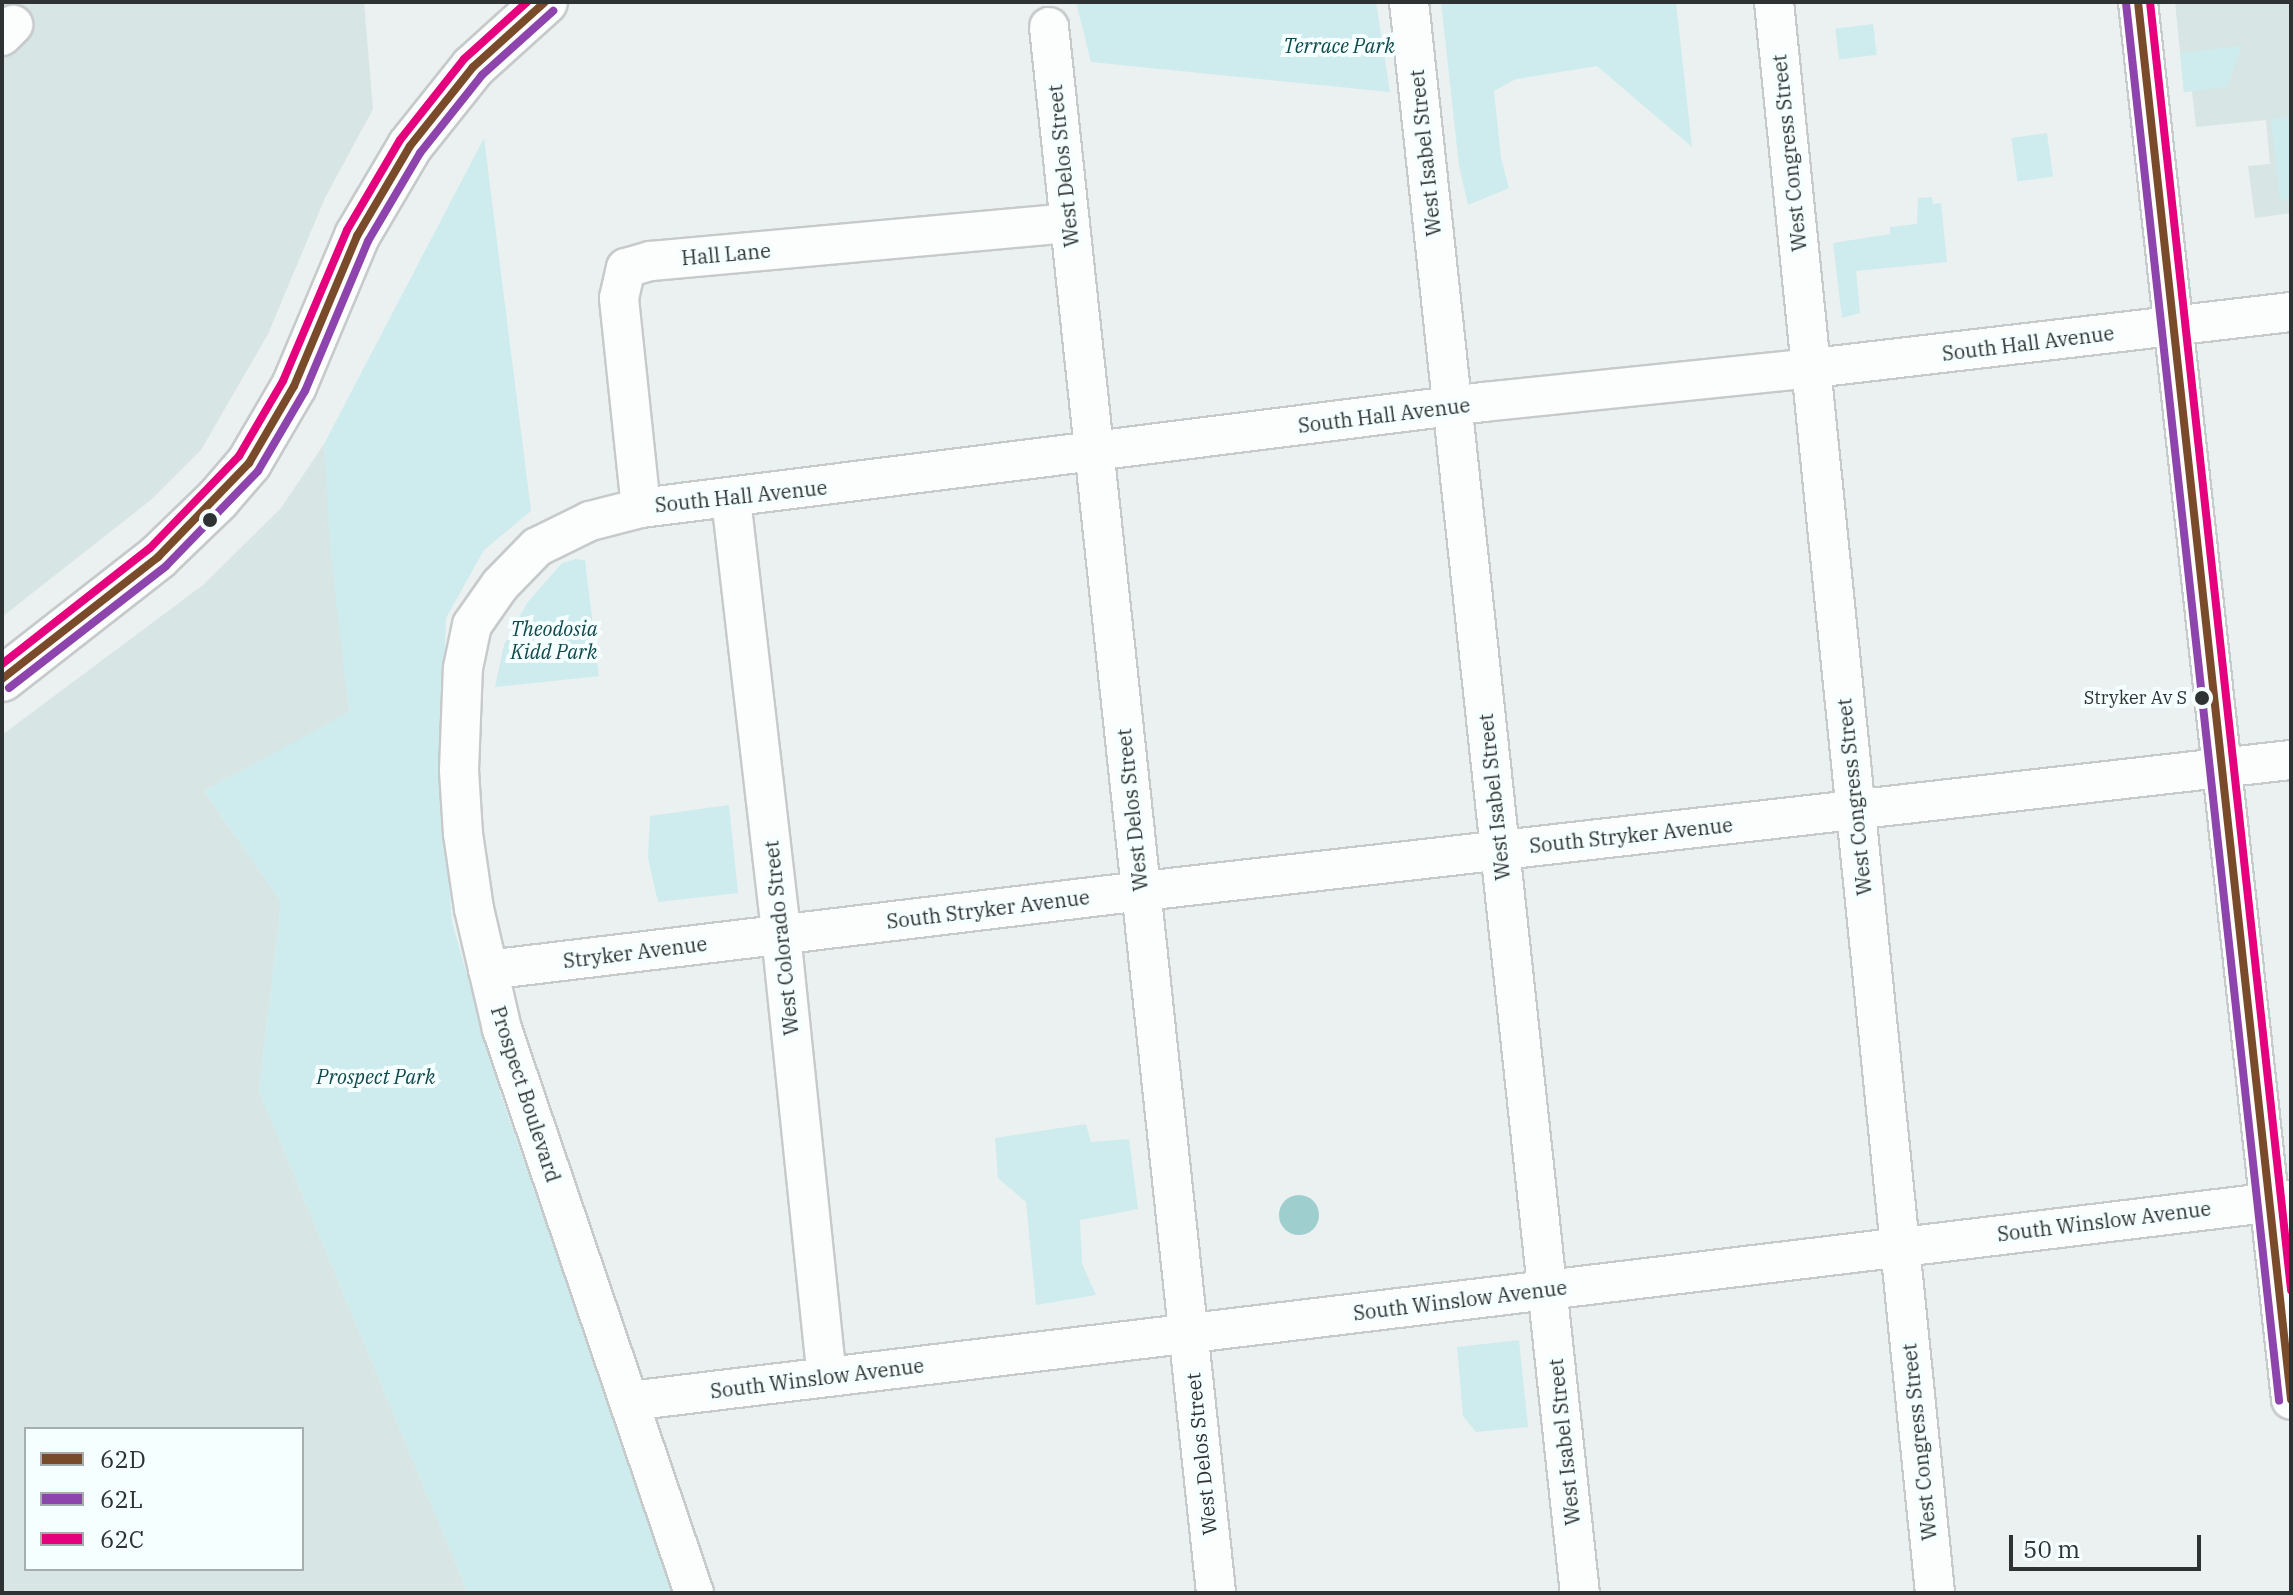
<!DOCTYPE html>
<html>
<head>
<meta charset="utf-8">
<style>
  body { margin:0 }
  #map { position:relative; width:2293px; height:1595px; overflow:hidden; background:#ebf0f0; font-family:"IBM Plex Serif",serif }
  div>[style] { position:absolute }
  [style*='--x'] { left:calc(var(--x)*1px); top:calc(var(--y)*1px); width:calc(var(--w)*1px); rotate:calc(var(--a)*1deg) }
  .built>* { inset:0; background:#d8e5e5 }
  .green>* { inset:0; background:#ceeced; transform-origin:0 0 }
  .water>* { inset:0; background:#9fcecf }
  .round { border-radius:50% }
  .roads { filter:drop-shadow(2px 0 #c7caca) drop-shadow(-2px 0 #c7caca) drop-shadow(0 2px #c7caca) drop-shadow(0 -2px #c7caca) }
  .minor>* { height:38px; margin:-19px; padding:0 19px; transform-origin:19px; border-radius:19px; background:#fcfdfd }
  .major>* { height:44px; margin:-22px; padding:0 22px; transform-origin:22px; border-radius:22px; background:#fcfdfd }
  .bus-1>* { height:8px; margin:-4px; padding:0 4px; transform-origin:4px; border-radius:4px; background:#7a4b2a }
  .bus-2>* { height:8px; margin:-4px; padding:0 4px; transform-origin:4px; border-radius:4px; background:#8e44ad }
  .bus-3>* { height:8px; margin:-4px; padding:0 4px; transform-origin:4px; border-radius:4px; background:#e5007d }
  .dots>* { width:22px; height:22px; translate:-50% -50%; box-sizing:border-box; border:4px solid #f6ffff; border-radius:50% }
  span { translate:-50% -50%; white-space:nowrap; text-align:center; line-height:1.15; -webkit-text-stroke:8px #f6ffff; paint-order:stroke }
  .bus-label { font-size:18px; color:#2f3232 }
  .right { translate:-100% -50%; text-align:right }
  .park-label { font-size:20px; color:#0f494c; font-style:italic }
  .street-label { font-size:20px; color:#2f3232 }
  .frame { position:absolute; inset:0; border:4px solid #2f3232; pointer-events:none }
  .legend { position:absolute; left:24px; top:1427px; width:280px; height:144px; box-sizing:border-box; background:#f6ffff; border:2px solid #a6adad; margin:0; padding:10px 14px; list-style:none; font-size:24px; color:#2f3232 }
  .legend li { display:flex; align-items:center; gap:16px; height:40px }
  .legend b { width:40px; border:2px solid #a6adad }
  .scale { position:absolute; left:2009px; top:1535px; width:192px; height:36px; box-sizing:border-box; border:4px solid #2f3232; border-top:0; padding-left:10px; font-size:24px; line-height:28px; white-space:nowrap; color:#2f3232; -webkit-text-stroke:6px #f6ffff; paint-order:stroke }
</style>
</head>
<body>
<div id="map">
  <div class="built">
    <i style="clip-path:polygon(2px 2px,364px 2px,373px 109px,325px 198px,268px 334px,201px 450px,152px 499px,2px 617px)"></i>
    <i style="clip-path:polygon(2175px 2px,2291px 2px,2291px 213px,2255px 218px,2248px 166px,2270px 164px,2266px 120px,2196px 127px,2192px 91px,2184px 92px)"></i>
    <i style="clip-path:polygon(evenodd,324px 444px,349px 713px,204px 791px,281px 902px,259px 1091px,468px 1593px,2px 1593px,2px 735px,203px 585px,281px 508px,324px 444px,26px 1429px,302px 1429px,302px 1569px,26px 1569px,26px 1429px)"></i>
  </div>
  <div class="green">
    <i style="clip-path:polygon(1076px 2px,1376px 2px,1390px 92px,1091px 62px)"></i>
    <i style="clip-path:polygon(1441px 2px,1676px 2px,1692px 147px,1597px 66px,1516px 79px,1494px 91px,1501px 158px,1509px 188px,1468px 205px,1459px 166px)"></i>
    <i style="left:1873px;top:24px;width:31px;height:38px;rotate:83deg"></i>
    <i style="clip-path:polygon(2242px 46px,2227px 87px,2184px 92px,2180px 53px)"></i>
    <i style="clip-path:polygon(2291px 116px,2291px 199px,2280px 200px,2271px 119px)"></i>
    <i style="left:2047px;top:133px;width:44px;height:36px;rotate:82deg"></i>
    <i style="clip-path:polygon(484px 138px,531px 511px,484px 550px,446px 618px,441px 770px,452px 922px,501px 1095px,674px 1593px,468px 1593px,259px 1091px,281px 902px,204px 791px,349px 712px,331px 558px,324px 444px)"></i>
    <i style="clip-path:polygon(1932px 197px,1933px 204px,1941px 203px,1947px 262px,1856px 271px,1860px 313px,1842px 318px,1833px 243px,1890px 234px,1890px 227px,1917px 224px,1918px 198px)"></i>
    <i style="clip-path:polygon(575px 559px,585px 560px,599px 676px,495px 687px,504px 645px,527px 603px,562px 563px)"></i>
    <i style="clip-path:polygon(729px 805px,738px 893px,658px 902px,648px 858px,650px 816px)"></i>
    <i style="clip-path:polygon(1086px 1124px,1091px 1142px,1129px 1139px,1138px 1209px,1080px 1220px,1082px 1264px,1096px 1295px,1036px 1305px,1026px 1202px,998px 1178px,995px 1138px)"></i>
    <i style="clip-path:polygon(1519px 1340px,1528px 1427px,1476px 1432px,1463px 1416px,1457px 1347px)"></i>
  </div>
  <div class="water">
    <i class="round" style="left:1279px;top:1195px;width:40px;height:40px"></i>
  </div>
  <div class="roads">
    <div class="minor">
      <i style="--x:1409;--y:2;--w:1600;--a:83.87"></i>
      <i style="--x:1774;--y:2;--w:1599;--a:84.22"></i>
      <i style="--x:2138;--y:2;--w:1406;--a:83.75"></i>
      <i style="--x:1049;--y:27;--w:1575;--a:83.91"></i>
      <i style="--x:2;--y:36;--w:16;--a:-45"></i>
      <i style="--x:731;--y:499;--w:438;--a:83.4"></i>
      <i style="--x:781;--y:934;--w:445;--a:84.1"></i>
      <i style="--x:641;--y:508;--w:211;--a:-96"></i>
      <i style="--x:619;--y:298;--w:31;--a:-77"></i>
      <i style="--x:626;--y:268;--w:26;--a:-16"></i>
      <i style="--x:651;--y:261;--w:419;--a:-5.2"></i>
      <i style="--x:488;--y:970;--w:626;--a:-6.89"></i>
      <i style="--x:1109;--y:895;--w:1190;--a:-6.52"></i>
      <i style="--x:630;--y:1401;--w:1673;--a:-6.9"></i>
      <i style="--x:694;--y:1593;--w:596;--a:-108.8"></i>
      <i style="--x:502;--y:1029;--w:123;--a:-103.1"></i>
      <i style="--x:474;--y:909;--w:76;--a:-98.3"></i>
      <i style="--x:463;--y:834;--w:64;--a:-93.6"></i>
      <i style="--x:459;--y:770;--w:102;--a:-87.8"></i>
      <i style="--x:463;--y:668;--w:44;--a:-78.2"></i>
      <i style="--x:472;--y:625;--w:49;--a:-55"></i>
      <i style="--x:500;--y:585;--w:53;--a:-45.8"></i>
      <i style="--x:537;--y:547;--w:59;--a:-26.1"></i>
      <i style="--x:590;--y:521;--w:53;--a:-14.3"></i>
      <i style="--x:641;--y:508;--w:850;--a:-7.17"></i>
      <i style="--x:1484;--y:402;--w:332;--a:-5.9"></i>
      <i style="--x:1814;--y:368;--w:480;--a:-6.7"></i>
    </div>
    <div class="major">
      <i style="--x:2;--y:679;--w:198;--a:-38"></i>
      <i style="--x:158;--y:557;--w:83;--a:-44"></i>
      <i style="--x:218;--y:499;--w:48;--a:-49.3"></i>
      <i style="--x:249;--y:463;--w:89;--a:-59.7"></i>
      <i style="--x:294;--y:386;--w:163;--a:-67.2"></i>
      <i style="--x:357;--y:236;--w:104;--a:-59.5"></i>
      <i style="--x:410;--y:146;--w:101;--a:-51.4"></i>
      <i style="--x:473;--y:67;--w:97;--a:-42.1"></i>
    </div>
  </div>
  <div class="bus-1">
    <i style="--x:2138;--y:2;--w:1406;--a:83.75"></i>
    <i style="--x:2;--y:679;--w:198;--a:-38"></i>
    <i style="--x:158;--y:557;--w:131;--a:-45.9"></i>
    <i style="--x:249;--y:463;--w:89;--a:-59.7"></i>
    <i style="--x:294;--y:386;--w:163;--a:-67.2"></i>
    <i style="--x:357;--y:236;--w:104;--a:-59.5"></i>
    <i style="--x:410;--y:146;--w:101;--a:-51.4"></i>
    <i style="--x:473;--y:67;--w:97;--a:-42.1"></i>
  </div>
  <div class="bus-2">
    <i style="--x:2126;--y:3;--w:1406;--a:83.75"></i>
    <i style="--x:9;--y:688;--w:199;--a:-37.8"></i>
    <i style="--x:166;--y:566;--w:132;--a:-45.9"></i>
    <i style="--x:258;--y:471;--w:93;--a:-59.6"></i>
    <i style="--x:305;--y:391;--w:163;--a:-67.2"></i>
    <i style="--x:368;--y:241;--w:102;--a:-59.4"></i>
    <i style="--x:420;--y:153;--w:100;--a:-51.5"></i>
    <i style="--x:482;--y:75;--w:96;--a:-42"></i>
  </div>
  <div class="bus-3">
    <i style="--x:2150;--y:2;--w:1296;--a:83.75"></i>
    <i style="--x:2;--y:664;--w:188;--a:-38.1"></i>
    <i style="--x:150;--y:548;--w:128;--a:-45.9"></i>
    <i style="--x:239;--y:456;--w:87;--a:-59.6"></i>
    <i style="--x:283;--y:381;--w:164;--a:-67"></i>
    <i style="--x:347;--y:230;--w:104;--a:-59.5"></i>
    <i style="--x:400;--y:140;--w:103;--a:-51.7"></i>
    <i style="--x:464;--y:59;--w:85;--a:-42.1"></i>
  </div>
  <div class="dots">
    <i style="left:210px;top:520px;background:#2f3232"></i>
    <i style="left:2202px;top:698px;background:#2f3232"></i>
  </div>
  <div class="bus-label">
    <span class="right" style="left:2187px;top:698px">Stryker Av S</span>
  </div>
  <div class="park-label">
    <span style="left:1339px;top:45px">Terrace Park</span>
    <span style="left:554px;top:640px">Theodosia<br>Kidd Park</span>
    <span style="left:376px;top:1076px">Prospect Park</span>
  </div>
  <div class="street-label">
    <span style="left:1425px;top:153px;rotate:-96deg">West Isabel Street</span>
    <span style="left:1789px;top:153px;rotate:-96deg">West Congress Street</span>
    <span style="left:1063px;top:166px;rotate:-96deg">West Delos Street</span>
    <span style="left:726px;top:254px;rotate:-5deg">Hall Lane</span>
    <span style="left:2028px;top:343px;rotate:-7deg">South Hall Avenue</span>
    <span style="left:1384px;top:415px;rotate:-7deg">South Hall Avenue</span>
    <span style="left:741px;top:496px;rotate:-6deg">South Hall Avenue</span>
    <span style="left:1494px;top:797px;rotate:-96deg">West Isabel Street</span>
    <span style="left:1854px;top:797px;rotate:-96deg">West Congress Street</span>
    <span style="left:1132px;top:810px;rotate:-96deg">West Delos Street</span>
    <span style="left:1631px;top:835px;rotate:-6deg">South Stryker Avenue</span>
    <span style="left:988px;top:909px;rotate:-7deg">South Stryker Avenue</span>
    <span style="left:781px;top:938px;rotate:-96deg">West Colorado Street</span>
    <span style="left:635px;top:952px;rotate:-7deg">Stryker Avenue</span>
    <span style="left:526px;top:1094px;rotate:72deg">Prospect Boulevard</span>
    <span style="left:2104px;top:1221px;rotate:-7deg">South Winslow Avenue</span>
    <span style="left:1460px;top:1300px;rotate:-7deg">South Winslow Avenue</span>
    <span style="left:817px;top:1378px;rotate:-7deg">South Winslow Avenue</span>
    <span style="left:1564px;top:1442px;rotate:-96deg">West Isabel Street</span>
    <span style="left:1919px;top:1442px;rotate:-96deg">West Congress Street</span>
    <span style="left:1201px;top:1454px;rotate:-96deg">West Delos Street</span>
  </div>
  <div class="frame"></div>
  <ul class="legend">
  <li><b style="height:10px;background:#7a4b2a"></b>62D</li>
  <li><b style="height:10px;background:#8e44ad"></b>62L</li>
  <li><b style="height:10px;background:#e5007d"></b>62C</li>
  </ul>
  <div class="scale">50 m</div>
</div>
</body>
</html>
